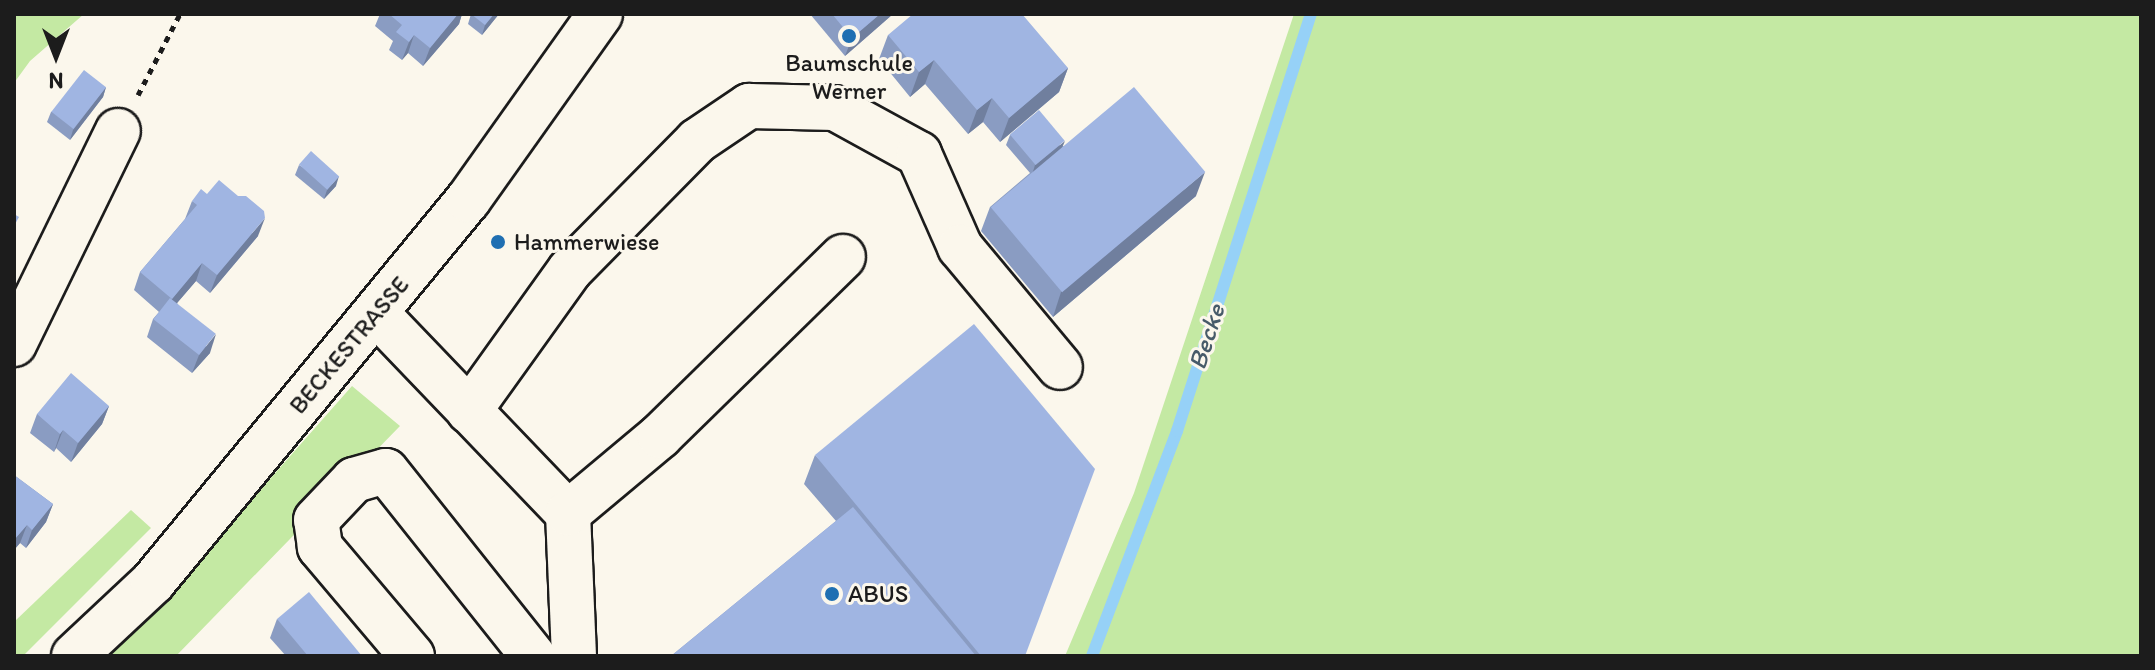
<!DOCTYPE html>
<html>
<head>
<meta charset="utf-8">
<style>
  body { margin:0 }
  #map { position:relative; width:2155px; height:670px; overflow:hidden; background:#fbf7ec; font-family:Itim,sans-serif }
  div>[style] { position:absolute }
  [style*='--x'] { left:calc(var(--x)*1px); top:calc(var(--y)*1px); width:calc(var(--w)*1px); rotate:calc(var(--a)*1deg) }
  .green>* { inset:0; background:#c4e9a3 }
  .stream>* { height:12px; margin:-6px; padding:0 6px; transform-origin:6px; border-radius:6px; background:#96d1f7 }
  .path>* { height:5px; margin-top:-2.5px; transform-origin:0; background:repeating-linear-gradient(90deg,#1c1c1c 0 6px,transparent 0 12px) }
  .roads { filter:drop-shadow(2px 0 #1c1c1c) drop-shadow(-2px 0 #1c1c1c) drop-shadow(0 2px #1c1c1c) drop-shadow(0 -2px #1c1c1c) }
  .minor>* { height:44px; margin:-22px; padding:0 22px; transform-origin:22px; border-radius:22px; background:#fbf7ec }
  .major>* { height:44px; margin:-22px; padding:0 22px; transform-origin:22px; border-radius:22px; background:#fbf7ec }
  .wall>* { inset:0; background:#8a9cc2 }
  .shaded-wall>* { inset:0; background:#707f9e }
  .building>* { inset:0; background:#a0b5e2; transform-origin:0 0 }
  .dots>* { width:22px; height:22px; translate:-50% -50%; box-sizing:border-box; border:4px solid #fbf7ec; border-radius:50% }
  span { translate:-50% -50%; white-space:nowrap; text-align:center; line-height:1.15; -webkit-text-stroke:6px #fbf7ec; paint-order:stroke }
  .poi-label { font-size:24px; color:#1c1c1c }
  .left { translate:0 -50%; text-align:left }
  .street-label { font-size:24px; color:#1c1c1c }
  .water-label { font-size:26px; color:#475b69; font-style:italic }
  .frame { position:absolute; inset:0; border:16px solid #1c1c1c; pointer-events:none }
  .north { position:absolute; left:16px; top:16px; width:80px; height:80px; -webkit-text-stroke:6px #fbf7ec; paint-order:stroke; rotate:180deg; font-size:22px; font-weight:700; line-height:32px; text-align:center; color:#1c1c1c }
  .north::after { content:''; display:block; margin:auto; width:28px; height:36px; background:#1c1c1c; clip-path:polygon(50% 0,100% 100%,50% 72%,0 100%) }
</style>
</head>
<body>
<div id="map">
  <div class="green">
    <i style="clip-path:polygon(14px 14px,84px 14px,30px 61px,14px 83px)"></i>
    <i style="clip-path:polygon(1294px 14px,2141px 14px,2141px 656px,1065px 656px,1134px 493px)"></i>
    <i style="clip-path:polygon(352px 386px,400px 426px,176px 656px,107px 656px,162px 601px)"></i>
    <i style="clip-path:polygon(131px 510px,151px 528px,23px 656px,14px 656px,14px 622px)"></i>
  </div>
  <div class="stream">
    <i style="--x:1092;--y:656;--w:241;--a:-69.3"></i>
    <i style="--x:1177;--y:431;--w:438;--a:-72.2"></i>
  </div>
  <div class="path">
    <i style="--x:138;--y:95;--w:91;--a:-62.6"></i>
  </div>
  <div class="roads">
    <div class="minor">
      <i style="--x:376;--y:313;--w:277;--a:46.2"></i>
      <i style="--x:568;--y:513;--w:143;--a:87.6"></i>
      <i style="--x:14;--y:344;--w:237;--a:-64"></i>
      <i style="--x:469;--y:411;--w:173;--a:-54.4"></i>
      <i style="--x:570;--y:270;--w:181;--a:-45.4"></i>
      <i style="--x:697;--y:141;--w:63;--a:-33.9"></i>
      <i style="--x:749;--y:106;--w:86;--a:1.3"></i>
      <i style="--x:835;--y:108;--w:96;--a:28.7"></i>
      <i style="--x:919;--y:154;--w:102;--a:66.2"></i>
      <i style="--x:960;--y:247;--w:156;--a:50.2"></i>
      <i style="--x:568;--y:513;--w:120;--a:-39.9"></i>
      <i style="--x:660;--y:436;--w:256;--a:-44.4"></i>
      <i style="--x:412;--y:656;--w:143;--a:-130.2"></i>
      <i style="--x:320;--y:547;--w:27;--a:-98"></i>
      <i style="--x:316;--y:520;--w:55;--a:-46.5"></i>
      <i style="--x:354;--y:480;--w:33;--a:-16"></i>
      <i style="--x:386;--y:471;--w:236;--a:51.5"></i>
    </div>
    <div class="major">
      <i style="--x:74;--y:656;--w:108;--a:-43.1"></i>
      <i style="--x:153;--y:582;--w:495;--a:-50.5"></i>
      <i style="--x:468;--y:200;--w:228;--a:-54.6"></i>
    </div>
  </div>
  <div class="wall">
    <i style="clip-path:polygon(380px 14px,462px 14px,459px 24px,423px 66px,408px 53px,402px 60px,389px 50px,393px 41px,375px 26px)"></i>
    <i style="clip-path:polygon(471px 14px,499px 14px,482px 35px,468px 24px)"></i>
    <i style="clip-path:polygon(810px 14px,893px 14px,845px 56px)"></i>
    <i style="clip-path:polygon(888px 35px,1068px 68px,1059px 92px,1000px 142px,983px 122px,968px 134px,925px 84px,910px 97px,879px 59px)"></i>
    <i style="clip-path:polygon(106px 87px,103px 97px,70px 140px,47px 122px,51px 112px)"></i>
    <i style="clip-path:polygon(1010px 135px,1063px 146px,1196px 196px,1053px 317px,981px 231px,990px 207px,1030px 173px,1006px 145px)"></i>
    <i style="clip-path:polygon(299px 165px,336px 186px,324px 199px,295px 175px)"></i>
    <i style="clip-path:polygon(192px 201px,258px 236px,210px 293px,196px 281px,177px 303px,210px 353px,192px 373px,147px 337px,153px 319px,159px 312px,134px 290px,140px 272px,185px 219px)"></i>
    <i style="clip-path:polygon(109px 406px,102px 424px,71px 462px,56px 448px,54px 452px,30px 433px,37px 414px)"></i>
    <i style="clip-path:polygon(815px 455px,1025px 656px,671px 656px,836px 521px,804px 484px)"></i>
    <i style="clip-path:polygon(14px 475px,53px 504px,46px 522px,26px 548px,20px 543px,14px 550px)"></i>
    <i style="clip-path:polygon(277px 619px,362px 656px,286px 656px,270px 638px)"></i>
  </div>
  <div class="shaded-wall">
    <i style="clip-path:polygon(458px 14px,462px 14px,459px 24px,423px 66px,430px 48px)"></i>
    <i style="clip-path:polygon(494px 14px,499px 14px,482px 35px,485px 25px)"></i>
    <i style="clip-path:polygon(880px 14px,893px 14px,845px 56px,852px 38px)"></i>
    <i style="clip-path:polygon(414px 35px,408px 53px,402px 60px,409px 42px)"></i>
    <i style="clip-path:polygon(934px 60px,925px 84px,910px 97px,919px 72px)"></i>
    <i style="clip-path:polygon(1068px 68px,1059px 92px,1000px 142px,1009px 118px)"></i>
    <i style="clip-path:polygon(106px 87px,103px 97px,70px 140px,73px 130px)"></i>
    <i style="clip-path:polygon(992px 98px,983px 122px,968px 134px,977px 110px)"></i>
    <i style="clip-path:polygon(1065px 141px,1061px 150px,1032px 175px,1035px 165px)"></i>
    <i style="clip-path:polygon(1205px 172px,1196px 196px,1053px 317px,1061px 292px)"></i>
    <i style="clip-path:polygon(339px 176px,336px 186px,324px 199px,327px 190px)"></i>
    <i style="clip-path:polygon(265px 218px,258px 236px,210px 293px,217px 275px)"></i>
    <i style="clip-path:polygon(202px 263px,196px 281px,165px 317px,172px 299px)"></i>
    <i style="clip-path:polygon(216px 334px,210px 353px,192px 373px,199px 355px)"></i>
    <i style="clip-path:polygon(109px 406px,102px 424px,71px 462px,78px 443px)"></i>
    <i style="clip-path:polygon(63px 430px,56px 448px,54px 452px,60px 434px)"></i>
    <i style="clip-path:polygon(53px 504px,46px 522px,26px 548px,32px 530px)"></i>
    <i style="clip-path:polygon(27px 525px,20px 543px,14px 550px,14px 540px)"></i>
  </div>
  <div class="building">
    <i style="clip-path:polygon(389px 14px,458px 14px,430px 48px,414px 35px,409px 42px,396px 32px,402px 25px)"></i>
    <i style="clip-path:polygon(471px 14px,494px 14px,485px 25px)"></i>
    <i style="clip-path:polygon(832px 14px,880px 14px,852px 38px)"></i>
    <i style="clip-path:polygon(913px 14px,1022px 14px,1068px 68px,1009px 118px,992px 98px,977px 110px,934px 60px,919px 72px,888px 35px)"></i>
    <i style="left:84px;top:70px;width:28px;height:53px;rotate:38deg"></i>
    <i style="left:1134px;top:87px;width:111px;height:187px;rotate:50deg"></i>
    <i style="left:1039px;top:110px;width:40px;height:38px;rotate:50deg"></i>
    <i style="left:311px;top:151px;width:38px;height:18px;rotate:42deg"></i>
    <i style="clip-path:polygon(219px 180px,238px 196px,246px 196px,264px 211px,265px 218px,217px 275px,202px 263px,172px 299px,140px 272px,197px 205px,192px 201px,201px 189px,207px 194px)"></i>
    <i style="clip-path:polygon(14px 214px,19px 217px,14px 226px)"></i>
    <i style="left:170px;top:298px;width:58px;height:27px;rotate:38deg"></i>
    <i style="clip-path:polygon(974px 324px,1095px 469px,1025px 656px,981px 656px,815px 455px)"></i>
    <i style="clip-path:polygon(71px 373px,109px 406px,78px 443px,63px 430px,60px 434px,37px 414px)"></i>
    <i style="clip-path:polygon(14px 475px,53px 504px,32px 530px,27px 525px,14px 540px)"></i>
    <i style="clip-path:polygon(853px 507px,976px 656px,671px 656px)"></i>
    <i style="clip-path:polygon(309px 592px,362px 656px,308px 656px,277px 619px)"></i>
  </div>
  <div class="dots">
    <i style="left:849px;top:36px;background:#1f6fb2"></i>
    <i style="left:498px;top:242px;background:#1f6fb2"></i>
    <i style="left:832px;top:594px;background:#1f6fb2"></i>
  </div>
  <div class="poi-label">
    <span style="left:849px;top:77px">Baumschule<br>Werner</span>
    <span class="left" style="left:514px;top:242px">Hammerwiese</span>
    <span class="left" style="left:848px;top:594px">ABUS</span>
  </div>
  <div class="street-label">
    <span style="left:349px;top:345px;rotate:-50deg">BECKESTRASSE</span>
  </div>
  <div class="water-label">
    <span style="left:1207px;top:337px;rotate:-72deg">Becke</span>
  </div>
  <div class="frame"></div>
  <div class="north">N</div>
</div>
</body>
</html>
